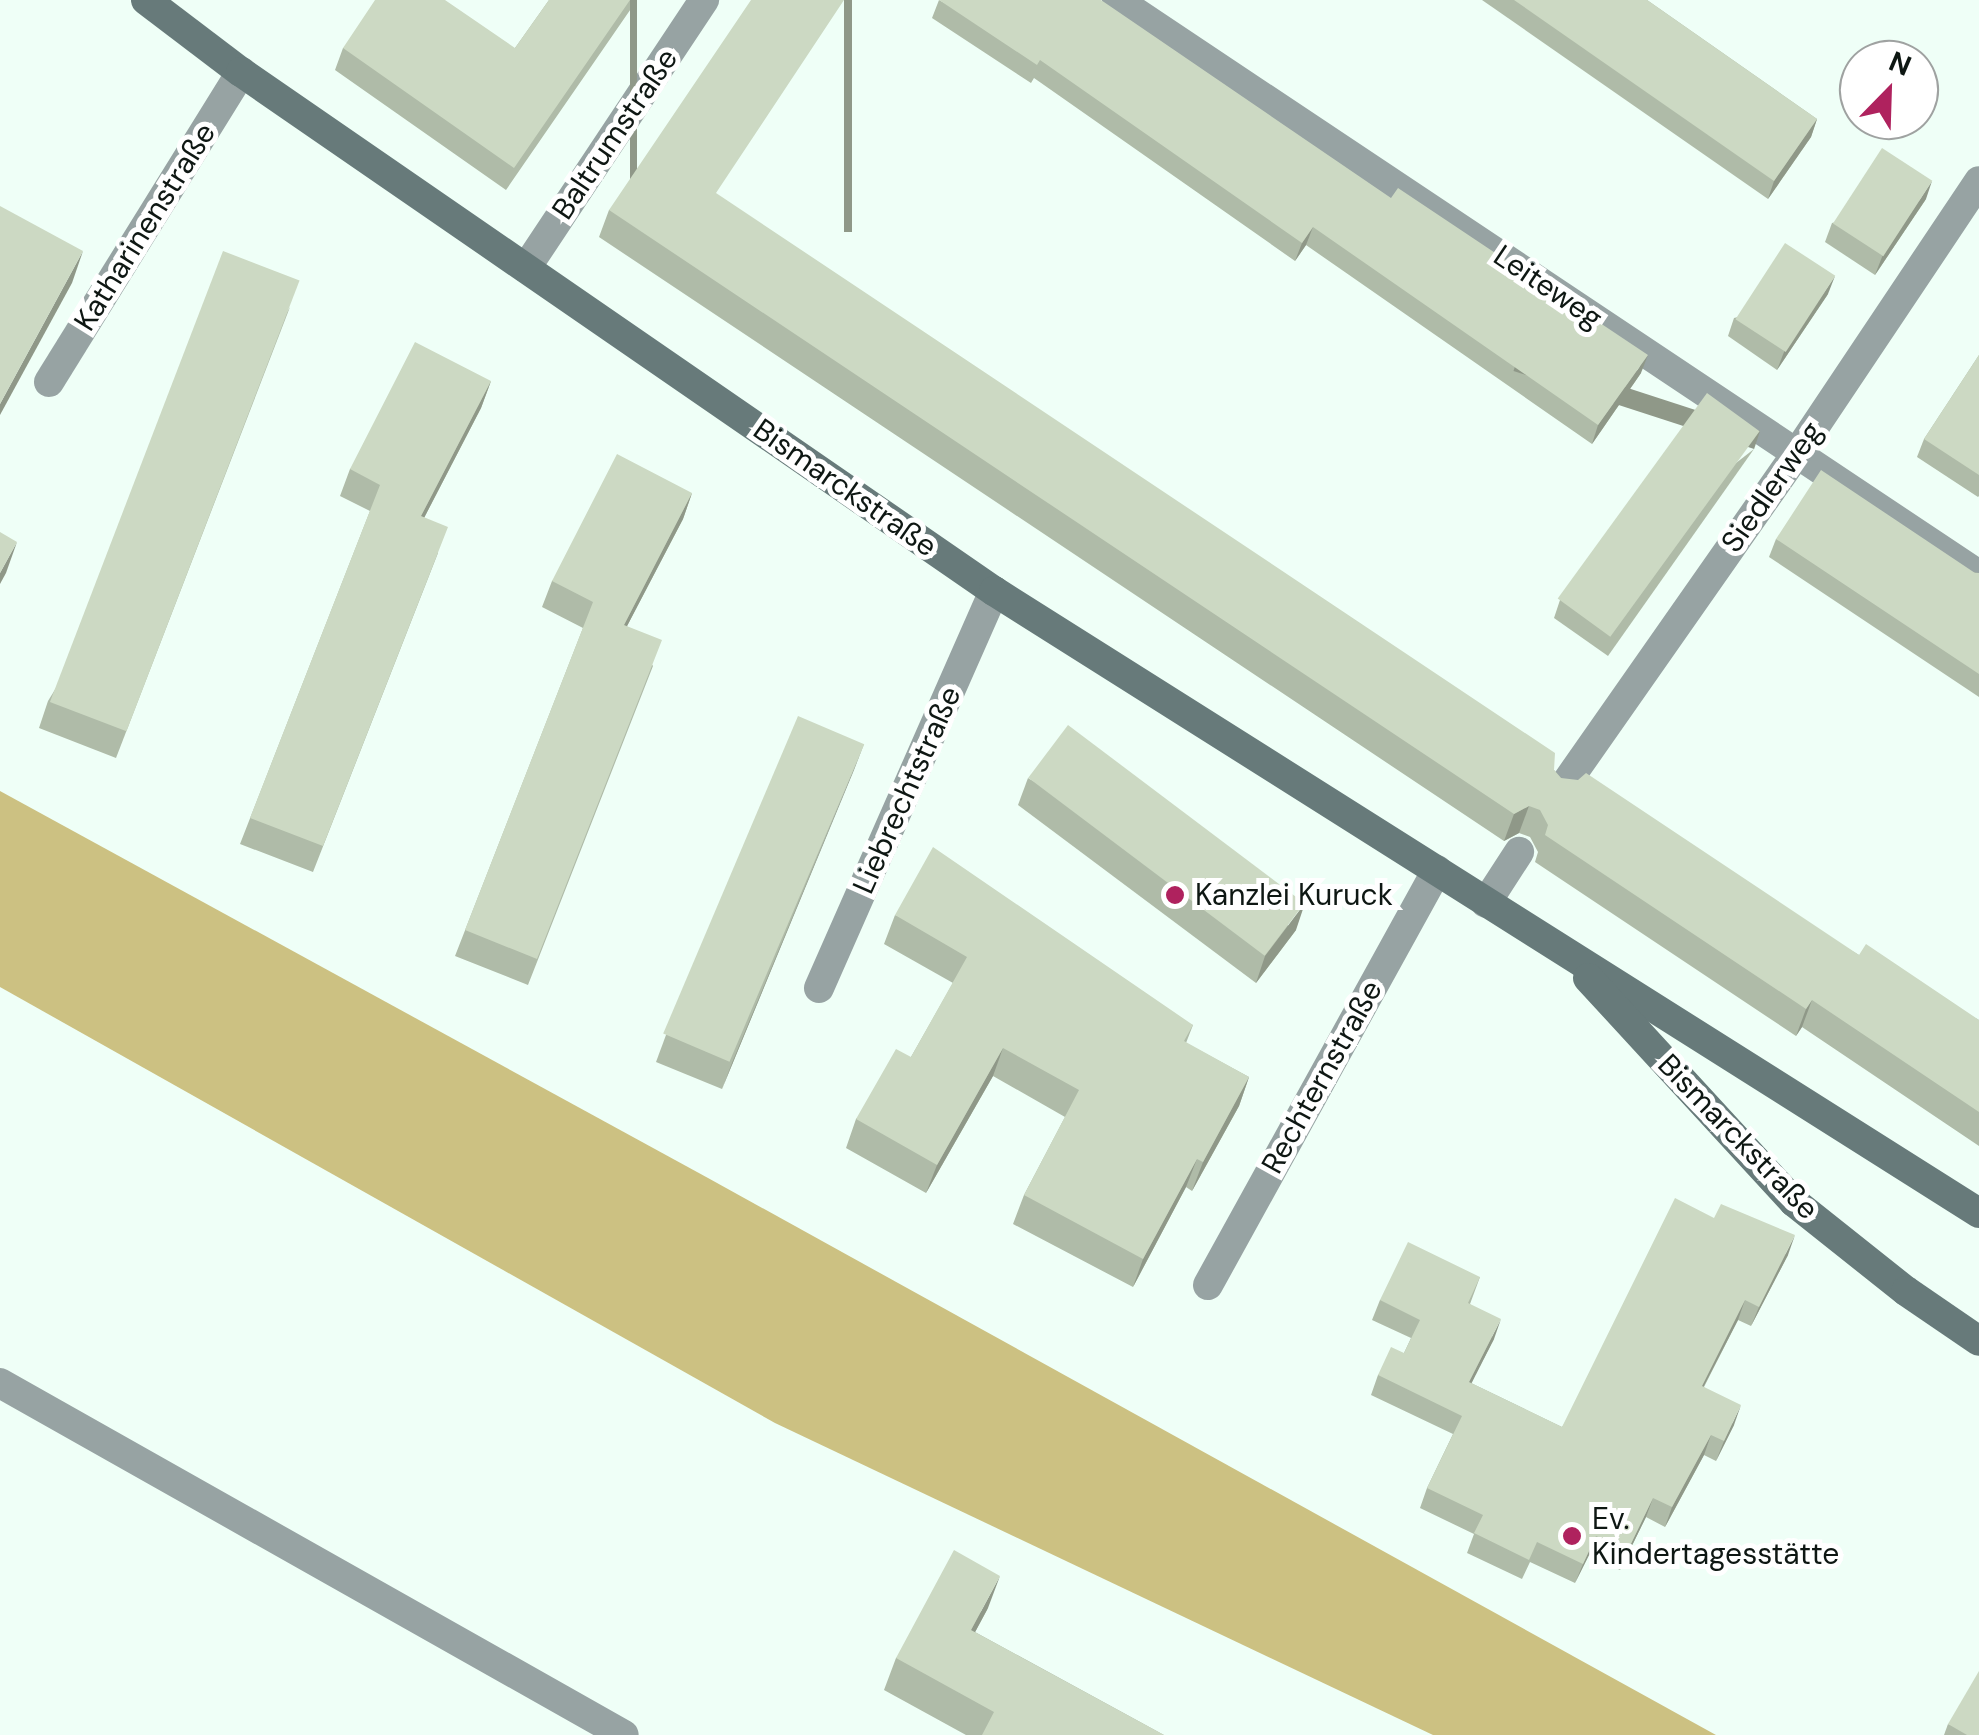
<!DOCTYPE html>
<html>
<head>
<meta charset="utf-8">
<style>
  body { margin:0 }
  #map { position:relative; width:1979px; height:1735px; overflow:hidden; background:#effff7; font-family:"DM Sans",sans-serif }
  div>[style] { position:absolute }
  [style*='--x'] { left:calc(var(--x)*1px); top:calc(var(--y)*1px); width:calc(var(--w)*1px); rotate:calc(var(--a)*1deg) }
  .forest>* { inset:0; background:#ccc182 }
  .street>* { height:30px; margin:-15px; padding:0 15px; transform-origin:15px; border-radius:15px; background:#97a3a3 }
  .secondary>* { height:30px; margin:-15px; padding:0 15px; transform-origin:15px; border-radius:15px; background:#677a7a }
  .wall>* { inset:0; background:#afbba8 }
  .shaded-wall>* { inset:0; background:#8f9888; transform-origin:0 0 }
  .building>* { inset:0; background:#ccd9c3; transform-origin:0 0 }
  .dots>* { width:28px; height:28px; translate:-50% -50%; box-sizing:border-box; border:5px solid #fff; border-radius:50% }
  span { translate:-50% -50%; white-space:nowrap; text-align:center; line-height:1.15; -webkit-text-stroke:10px #fff; paint-order:stroke }
  .street-label { font-size:30px; color:#0e1713 }
  .poi-label { font-size:30px; color:#0e1713 }
  .left { translate:0 -50%; text-align:left }
  .north { position:absolute; left:1839px; top:40px; width:100px; height:100px; box-sizing:border-box; background:#fff; border:2px solid #9fa2a1; border-radius:50%; rotate:23deg; font-size:28px; font-weight:700; line-height:40px; text-align:center; color:#0e1713 }
  .north::after { content:''; display:block; margin:auto; width:35px; height:45px; background:#af225e; clip-path:polygon(50% 0,100% 100%,50% 72%,0 100%) }
</style>
</head>
<body>
<div id="map">
  <div class="forest">
    <i style="clip-path:polygon(0 791px,708px 1178px,1716px 1735px,1433px 1735px,775px 1423px,0 987px)"></i>
  </div>
  <div class="street">
    <i style="--x:1117;--y:0;--w:1036;--a:33.71"></i>
    <i style="--x:526;--y:268;--w:322;--a:-56.4"></i>
    <i style="--x:49;--y:382;--w:365;--a:-58.2"></i>
    <i style="--x:1561;--y:790;--w:411;--a:-55"></i>
    <i style="--x:1797;--y:453;--w:327;--a:-56.2"></i>
    <i style="--x:1486;--y:903;--w:61;--a:-57.1"></i>
    <i style="--x:819;--y:988;--w:434;--a:-66.2"></i>
    <i style="--x:1208;--y:1285;--w:474;--a:-61.1"></i>
    <i style="--x:0;--y:1383;--w:716;--a:29.43"></i>
  </div>
  <div class="secondary">
    <i style="--x:146;--y:0;--w:119;--a:37.2"></i>
    <i style="--x:241;--y:72;--w:915;--a:34.58"></i>
    <i style="--x:994;--y:591;--w:1165;--a:32.27"></i>
    <i style="--x:1588;--y:978;--w:304;--a:47.4"></i>
    <i style="--x:1794;--y:1202;--w:143;--a:38.5"></i>
    <i style="--x:1906;--y:1291;--w:88;--a:34.4"></i>
  </div>
  <div class="wall">
    <i style="clip-path:polygon(549px 0,637px 0,506px 190px,335px 70px,343px 48px,515px 48px)"></i>
    <i style="clip-path:polygon(939px 0,1641px 373px,1592px 444px,1306px 245px,1295px 261px,1034px 78px,1031px 83px,932px 18px)"></i>
    <i style="clip-path:polygon(1482px 0,1647px 0,1817px 119px,1811px 137px,1768px 199px)"></i>
    <i style="clip-path:polygon(721px 197px,1554px 770px,1561px 778px,1859px 955px,1979px 1020px,1979px 1146px,1802px 1027px,1796px 1036px,1535px 862px,1538px 852px,1530px 837px,1519px 833px,1504px 841px,599px 237px,609px 210px)"></i>
    <i style="clip-path:polygon(1926px 199px,1875px 275px,1825px 242px,1832px 223px)"></i>
    <i style="clip-path:polygon(1828px 294px,1777px 370px,1728px 336px,1734px 318px)"></i>
    <i style="clip-path:polygon(290px 307px,116px 758px,39px 728px,48px 701px)"></i>
    <i style="clip-path:polygon(1979px 355px,1979px 496px,1978px 497px,1917px 457px,1924px 439px)"></i>
    <i style="clip-path:polygon(491px 381px,481px 408px,424px 518px,438px 553px,313px 872px,240px 844px,370px 511px,340px 496px,350px 469px)"></i>
    <i style="clip-path:polygon(1754px 449px,1608px 656px,1554px 618px,1560px 600px)"></i>
    <i style="clip-path:polygon(692px 493px,683px 519px,627px 626px,653px 666px,528px 985px,455px 956px,583px 628px,542px 607px,552px 581px)"></i>
    <i style="clip-path:polygon(1776px 539px,1979px 573px,1979px 697px,1769px 557px)"></i>
    <i style="clip-path:polygon(864px 744px,722px 1089px,656px 1062px,666px 1035px)"></i>
    <i style="clip-path:polygon(1028px 778px,1296px 930px,1256px 983px,1018px 805px)"></i>
    <i style="clip-path:polygon(895px 915px,1193px 1025px,1186px 1043px,1249px 1077px,1239px 1106px,1192px 1191px,1186px 1187px,1133px 1287px,1013px 1224px,1024px 1195px,1065px 1117px,993px 1076px,926px 1193px,846px 1148px,856px 1119px,911px 1057px,953px 983px,884px 944px)"></i>
    <i style="clip-path:polygon(1714px 1218px,1788px 1255px,1751px 1326px,1738px 1320px,1704px 1387px,1734px 1425px,1716px 1461px,1704px 1455px,1665px 1527px,1646px 1517px,1620px 1570px,1589px 1555px,1575px 1583px,1530px 1562px,1522px 1579px,1467px 1553px,1474px 1534px,1420px 1508px,1427px 1488px,1453px 1434px,1371px 1395px,1378px 1375px,1404px 1353px,1411px 1338px,1372px 1320px,1380px 1300px,1480px 1277px,1470px 1304px,1494px 1339px,1471px 1383px,1562px 1427px)"></i>
    <i style="clip-path:polygon(988px 1608px,975px 1632px,1164px 1735px,966px 1735px,884px 1690px,896px 1658px)"></i>
    <i style="clip-path:polygon(1948px 1724px,1979px 1735px,1944px 1735px)"></i>
  </div>
  <div class="shaded-wall">
    <i style="left:630px;top:0;width:7px;height:204px"></i>
    <i style="left:844px;top:0;width:8px;height:232px"></i>
    <i style="clip-path:polygon(1817px 119px,1811px 137px,1768px 199px,1774px 181px)"></i>
    <i style="clip-path:polygon(1932px 181px,1926px 199px,1875px 275px,1882px 257px)"></i>
    <i style="clip-path:polygon(1313px 227px,1306px 245px,1295px 261px,1302px 243px)"></i>
    <i style="clip-path:polygon(83px 251px,72px 283px,0 415px,0 404px)"></i>
    <i style="clip-path:polygon(1835px 276px,1828px 294px,1777px 370px,1784px 352px)"></i>
    <i style="clip-path:polygon(1648px 355px,1641px 373px,1592px 444px,1598px 425px)"></i>
    <i style="clip-path:polygon(491px 381px,481px 408px,411px 543px,421px 516px)"></i>
    <i style="left:1760px;top:431px;width:19px;height:253px;rotate:108deg"></i>
    <i style="clip-path:polygon(692px 493px,683px 519px,614px 651px,624px 625px)"></i>
    <i style="clip-path:polygon(17px 542px,6px 573px,0 584px,0 573px)"></i>
    <i style="clip-path:polygon(864px 744px,854px 770px,722px 1089px,732px 1063px)"></i>
    <i style="clip-path:polygon(1529px 806px,1519px 833px,1504px 841px,1514px 814px)"></i>
    <i style="clip-path:polygon(1305px 903px,1296px 930px,1256px 983px,1265px 956px)"></i>
    <i style="clip-path:polygon(1812px 1000px,1802px 1027px,1796px 1036px,1806px 1009px)"></i>
    <i style="clip-path:polygon(1003px 1048px,993px 1076px,926px 1193px,937px 1165px)"></i>
    <i style="clip-path:polygon(1249px 1077px,1239px 1106px,1192px 1191px,1203px 1162px)"></i>
    <i style="clip-path:polygon(1197px 1159px,1186px 1187px,1133px 1287px,1143px 1259px)"></i>
    <i style="clip-path:polygon(1795px 1235px,1788px 1255px,1751px 1326px,1759px 1307px)"></i>
    <i style="clip-path:polygon(1745px 1300px,1738px 1320px,1694px 1405px,1702px 1386px)"></i>
    <i style="clip-path:polygon(1501px 1319px,1494px 1339px,1462px 1402px,1469px 1382px)"></i>
    <i style="clip-path:polygon(1741px 1405px,1734px 1425px,1716px 1461px,1724px 1441px)"></i>
    <i style="clip-path:polygon(1711px 1435px,1704px 1455px,1665px 1527px,1672px 1507px)"></i>
    <i style="clip-path:polygon(1653px 1498px,1646px 1517px,1620px 1570px,1628px 1550px)"></i>
    <i style="clip-path:polygon(1596px 1536px,1589px 1555px,1575px 1583px,1583px 1564px)"></i>
    <i style="clip-path:polygon(1000px 1576px,988px 1608px,959px 1662px,971px 1630px)"></i>
  </div>
  <div class="building">
    <i style="clip-path:polygon(375px 0,445px 0,515px 48px,549px 0,630px 0,514px 168px,343px 48px)"></i>
    <i style="clip-path:polygon(751px 0,844px 0,716px 193px,1555px 753px,1554px 770px,1561px 778px,1578px 780px,1586px 773px,1859px 955px,1866px 944px,1979px 1020px,1979px 1112px,1812px 1000px,1806px 1009px,1545px 835px,1548px 825px,1540px 810px,1529px 806px,1514px 814px,609px 210px)"></i>
    <i style="clip-path:polygon(939px 0,1101px 0,1391px 198px,1398px 188px,1648px 355px,1598px 425px,1313px 227px,1302px 243px,1040px 60px,1037px 65px)"></i>
    <i style="clip-path:polygon(1514px 0,1647px 0,1817px 119px,1774px 181px)"></i>
    <i style="left:1882px;top:148px;width:60px;height:90px;rotate:33deg"></i>
    <i style="clip-path:polygon(0 206px,83px 251px,0 404px)"></i>
    <i style="left:1785px;top:243px;width:60px;height:91px;rotate:33deg"></i>
    <i style="left:223px;top:251px;width:82px;height:483px;rotate:21deg"></i>
    <i style="clip-path:polygon(415px 342px,491px 381px,421px 516px,448px 527px,323px 846px,250px 818px,380px 485px,350px 469px)"></i>
    <i style="clip-path:polygon(1979px 355px,1979px 475px,1924px 439px)"></i>
    <i style="left:1707px;top:393px;width:65px;height:254px;rotate:36deg"></i>
    <i style="clip-path:polygon(617px 454px,692px 493px,624px 625px,662px 640px,537px 959px,465px 930px,593px 602px,552px 581px)"></i>
    <i style="clip-path:polygon(1821px 470px,1975px 573px,1979px 573px,1979px 674px,1776px 539px)"></i>
    <i style="clip-path:polygon(0 532px,17px 542px,0 573px)"></i>
    <i style="left:798px;top:716px;width:72px;height:345px;rotate:23deg"></i>
    <i style="left:1068px;top:725px;width:296px;height:66px;rotate:37deg"></i>
    <i style="clip-path:polygon(933px 847px,1193px 1025px,1184px 1041px,1249px 1077px,1203px 1162px,1197px 1159px,1143px 1259px,1024px 1195px,1079px 1090px,1003px 1048px,937px 1165px,856px 1119px,896px 1049px,911px 1057px,967px 957px,895px 915px)"></i>
    <i style="clip-path:polygon(1675px 1198px,1714px 1218px,1721px 1204px,1795px 1235px,1759px 1307px,1745px 1300px,1702px 1386px,1741px 1405px,1724px 1441px,1711px 1435px,1672px 1507px,1653px 1498px,1628px 1550px,1596px 1536px,1583px 1564px,1537px 1542px,1529px 1560px,1474px 1533px,1483px 1515px,1427px 1488px,1462px 1416px,1378px 1375px,1391px 1347px,1404px 1353px,1420px 1320px,1380px 1300px,1408px 1242px,1480px 1277px,1468px 1303px,1501px 1319px,1469px 1382px,1562px 1427px)"></i>
    <i style="clip-path:polygon(954px 1550px,1000px 1576px,971px 1630px,1164px 1735px,982px 1735px,994px 1712px,896px 1658px)"></i>
    <i style="clip-path:polygon(1979px 1671px,1979px 1735px,1967px 1735px,1948px 1724px)"></i>
  </div>
  <div class="dots">
    <i style="left:1175px;top:895px;background:#af225e"></i>
    <i style="left:1572px;top:1536px;background:#af225e"></i>
  </div>
  <div class="street-label">
    <span style="left:615px;top:134px;rotate:-56deg">Baltrumstraße</span>
    <span style="left:145px;top:227px;rotate:-58deg">Katharinenstraße</span>
    <span style="left:1548px;top:287px;rotate:34deg">Leiteweg</span>
    <span style="left:1772px;top:487px;rotate:-55deg">Siedlerweg</span>
    <span style="left:845px;top:488px;rotate:35deg">Bismarckstraße</span>
    <span style="left:907px;top:790px;rotate:-66deg">Liebrechtstraße</span>
    <span style="left:1322px;top:1077px;rotate:-61deg">Rechternstraße</span>
    <span style="left:1738px;top:1137px;rotate:46deg">Bismarckstraße</span>
  </div>
  <div class="poi-label">
    <span class="left" style="left:1195px;top:895px">Kanzlei Kuruck</span>
    <span class="left" style="left:1592px;top:1536px">Ev.<br>Kindertagesstätte</span>
  </div>
  <div class="north">N</div>
</div>
</body>
</html>
